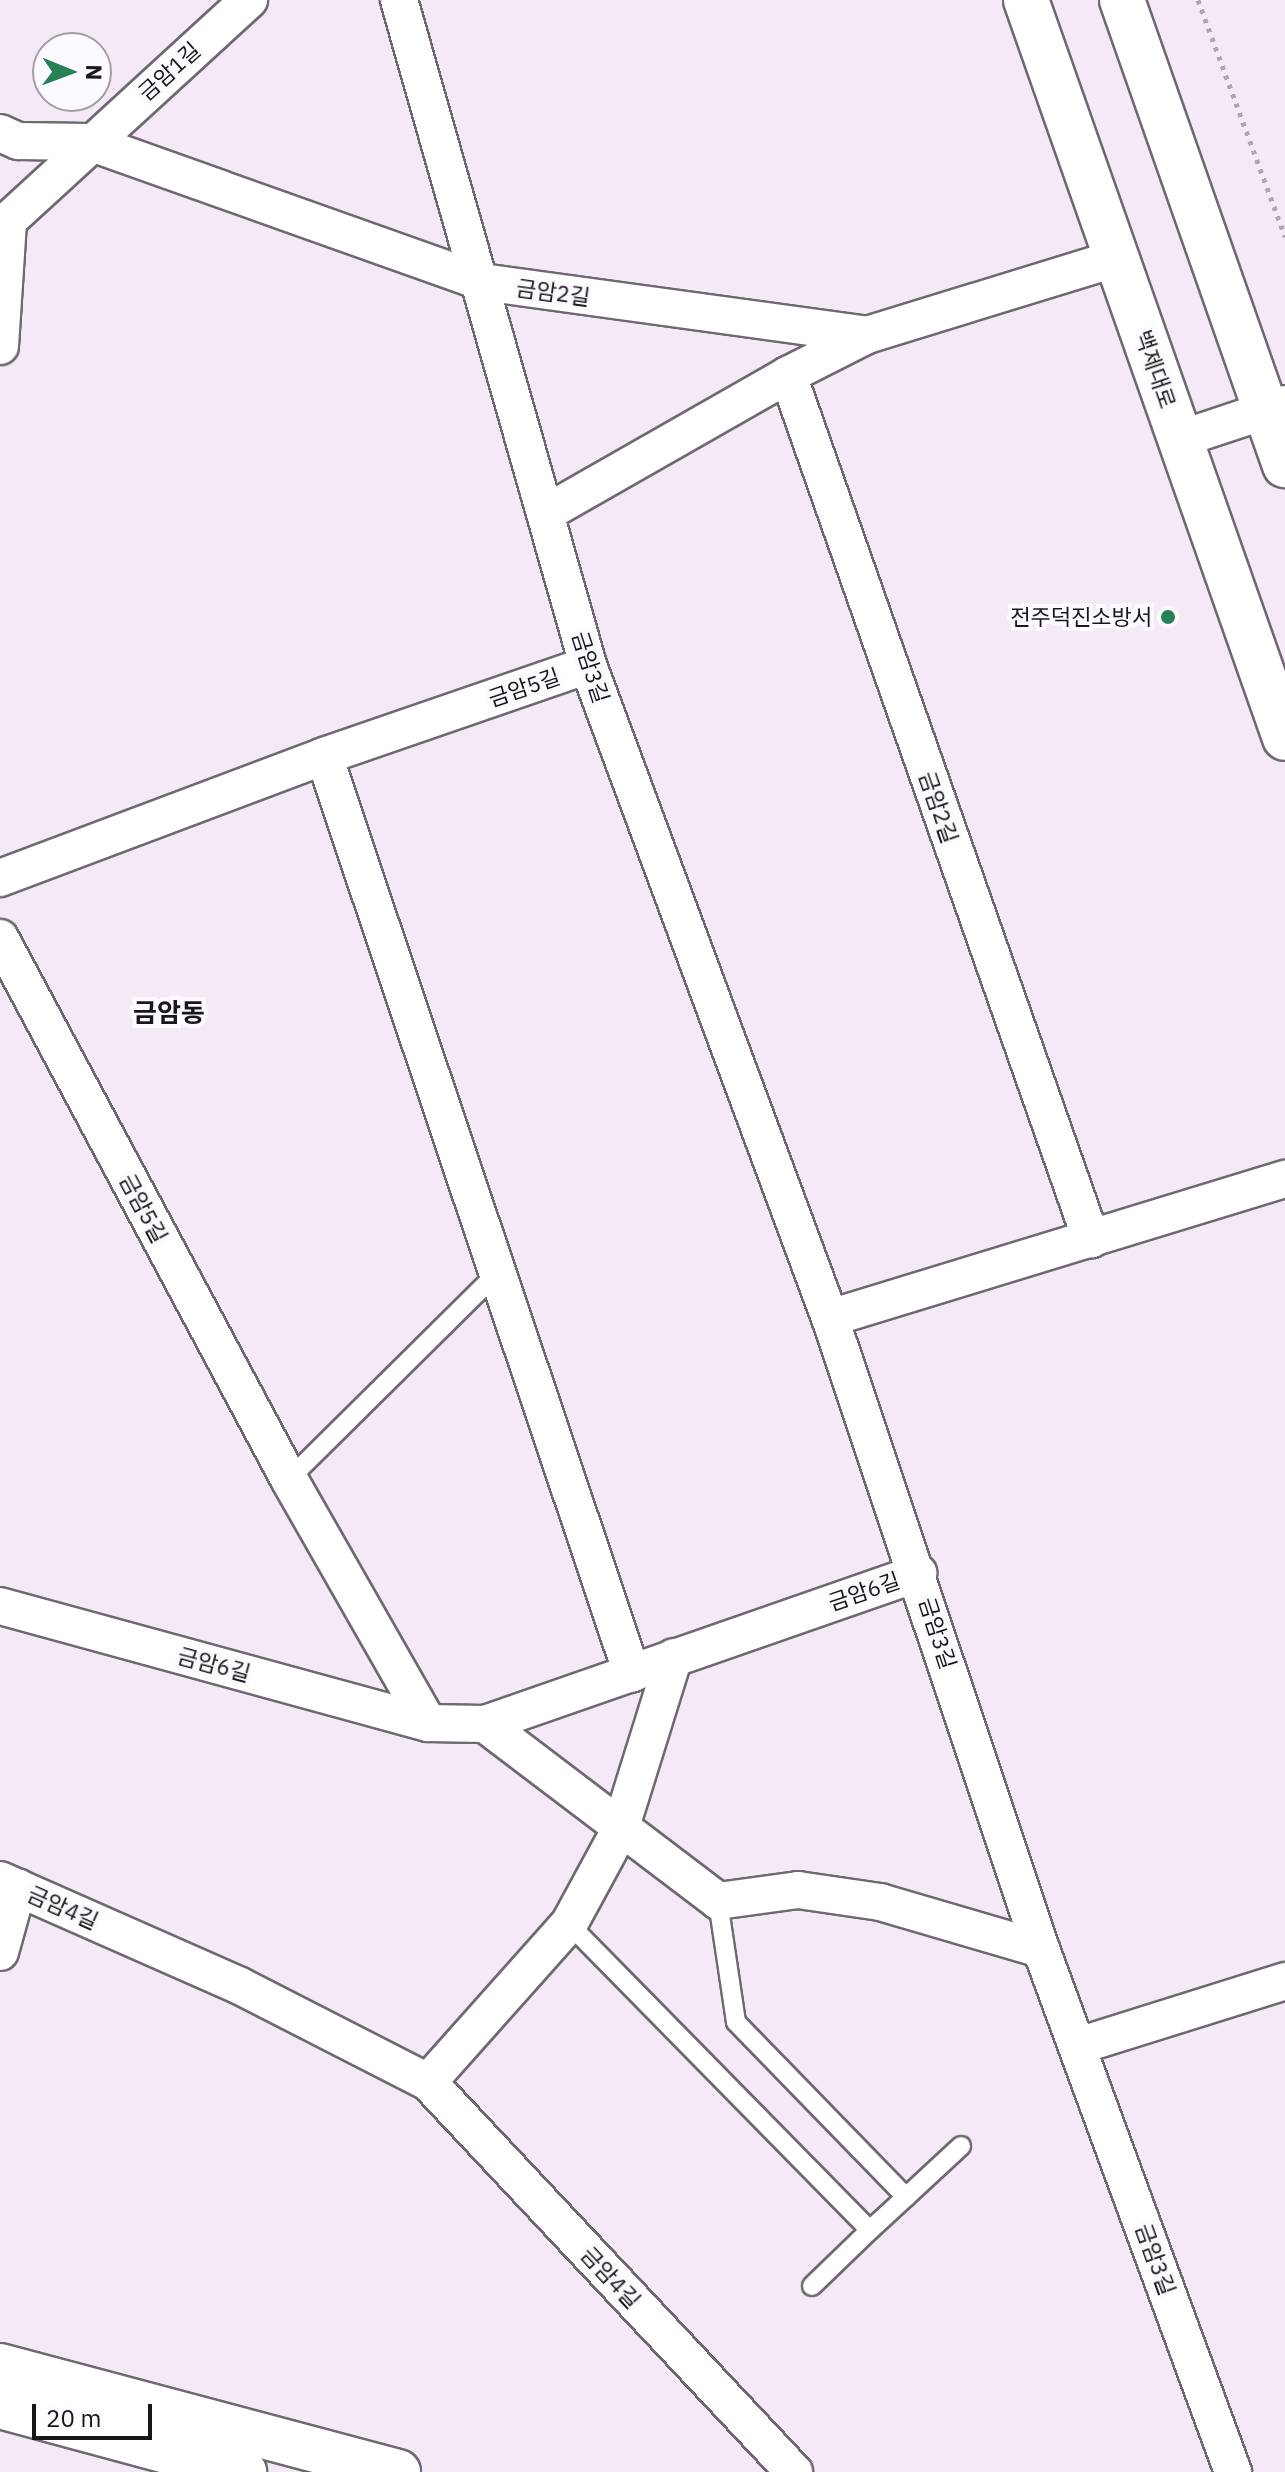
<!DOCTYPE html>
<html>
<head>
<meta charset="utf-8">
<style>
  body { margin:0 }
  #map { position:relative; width:1285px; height:2472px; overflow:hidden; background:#f3eaf6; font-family:"IBM Plex Sans","Noto Sans KR",sans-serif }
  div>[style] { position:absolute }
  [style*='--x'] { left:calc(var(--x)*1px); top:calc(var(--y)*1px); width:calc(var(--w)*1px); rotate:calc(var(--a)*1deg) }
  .path>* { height:5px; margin-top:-2.5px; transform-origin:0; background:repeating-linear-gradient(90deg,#ada6b0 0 4px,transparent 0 10px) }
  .roads { filter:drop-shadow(2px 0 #6f6772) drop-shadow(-2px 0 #6f6772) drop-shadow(0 2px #6f6772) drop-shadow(0 -2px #6f6772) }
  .service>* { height:18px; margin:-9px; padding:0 9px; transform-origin:9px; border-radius:9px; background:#fff }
  .minor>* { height:36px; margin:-18px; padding:0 18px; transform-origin:18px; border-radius:18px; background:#fff }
  .tertiary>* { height:44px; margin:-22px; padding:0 22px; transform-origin:22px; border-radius:22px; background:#fff }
  .dots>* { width:22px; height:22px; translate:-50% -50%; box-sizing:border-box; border:4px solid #fdfaff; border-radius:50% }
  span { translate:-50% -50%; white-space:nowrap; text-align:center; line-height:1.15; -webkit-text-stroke:8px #fdfaff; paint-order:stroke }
  .street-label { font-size:22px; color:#1a171c }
  .poi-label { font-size:22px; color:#1a171c }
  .right { translate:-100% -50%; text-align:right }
  .quarter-label { font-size:26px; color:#1a171c; font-weight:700 }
  .north { position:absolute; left:32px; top:32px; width:80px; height:80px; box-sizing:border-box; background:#fdfaff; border:2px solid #a29fa4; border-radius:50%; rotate:91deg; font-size:22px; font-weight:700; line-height:32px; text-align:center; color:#1a171c }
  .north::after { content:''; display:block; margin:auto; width:28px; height:36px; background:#268157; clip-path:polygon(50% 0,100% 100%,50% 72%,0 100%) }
  .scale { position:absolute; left:32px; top:2404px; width:120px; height:36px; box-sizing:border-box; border:4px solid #1a171c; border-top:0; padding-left:10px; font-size:24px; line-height:28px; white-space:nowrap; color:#1a171c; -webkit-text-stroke:6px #fdfaff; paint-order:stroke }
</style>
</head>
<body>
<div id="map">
  <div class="path">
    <i style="--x:1198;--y:0;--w:252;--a:69.8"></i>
  </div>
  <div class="roads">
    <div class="service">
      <i style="--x:289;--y:1479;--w:290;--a:-44.7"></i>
      <i style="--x:569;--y:1924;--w:429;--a:45.5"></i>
      <i style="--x:870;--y:2230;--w:49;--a:-42.5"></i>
      <i style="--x:906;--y:2197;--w:244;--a:-134.2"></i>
      <i style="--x:736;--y:2022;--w:122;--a:-98.5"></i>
      <i style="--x:906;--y:2197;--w:75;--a:-42.8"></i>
      <i style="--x:812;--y:2286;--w:81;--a:-44"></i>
    </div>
    <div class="minor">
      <i style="--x:399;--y:0;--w:691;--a:74.13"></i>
      <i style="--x:588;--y:665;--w:696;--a:69.67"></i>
      <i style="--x:830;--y:1318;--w:665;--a:71.51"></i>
      <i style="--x:1041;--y:1949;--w:557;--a:69.84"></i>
      <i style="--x:0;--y:133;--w:20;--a:24"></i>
      <i style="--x:18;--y:141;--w:71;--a:0.8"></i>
      <i style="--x:89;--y:142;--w:417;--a:19.6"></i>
      <i style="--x:482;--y:282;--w:389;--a:7.8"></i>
      <i style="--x:867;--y:335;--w:262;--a:-17.1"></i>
      <i style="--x:0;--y:228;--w:338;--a:-42.5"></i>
      <i style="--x:0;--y:346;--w:123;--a:-86.3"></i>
      <i style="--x:788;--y:375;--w:916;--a:70.67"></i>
      <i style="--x:1180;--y:439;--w:111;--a:-18.4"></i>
      <i style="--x:546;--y:513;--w:279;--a:-29.7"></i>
      <i style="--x:788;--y:375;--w:89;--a:-26.9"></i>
      <i style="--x:324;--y:756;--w:968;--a:71.45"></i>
      <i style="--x:0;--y:878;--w:346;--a:-20.6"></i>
      <i style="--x:324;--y:756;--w:279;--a:-19"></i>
      <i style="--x:0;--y:938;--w:613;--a:61.89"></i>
      <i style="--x:289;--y:1479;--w:281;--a:60.3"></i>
      <i style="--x:830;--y:1318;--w:476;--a:-17"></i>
      <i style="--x:0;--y:1606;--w:444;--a:15.3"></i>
      <i style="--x:428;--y:1723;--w:57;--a:1"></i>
      <i style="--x:485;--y:1724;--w:459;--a:-19.2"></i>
      <i style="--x:485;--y:1724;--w:293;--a:37.2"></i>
      <i style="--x:718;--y:1901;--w:81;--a:-7.8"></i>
      <i style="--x:798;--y:1890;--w:83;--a:8.3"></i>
      <i style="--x:880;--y:1902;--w:168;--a:16.3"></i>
      <i style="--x:0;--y:1880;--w:262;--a:23.8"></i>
      <i style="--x:240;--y:1986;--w:211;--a:27.1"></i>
      <i style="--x:428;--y:2082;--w:535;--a:46.82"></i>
      <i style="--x:0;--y:1952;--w:67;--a:-74.5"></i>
      <i style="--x:1078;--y:2046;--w:217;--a:-17.4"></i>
      <i style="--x:428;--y:2082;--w:212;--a:-48.3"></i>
      <i style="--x:569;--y:1924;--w:107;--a:-61.5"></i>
      <i style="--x:620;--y:1830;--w:181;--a:-72.7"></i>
    </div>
    <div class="tertiary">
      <i style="--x:1026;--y:0;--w:782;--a:70.66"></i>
      <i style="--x:1122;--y:0;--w:493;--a:70.7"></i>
      <i style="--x:0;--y:2366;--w:412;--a:14.9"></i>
      <i style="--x:0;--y:2406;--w:253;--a:15.1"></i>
    </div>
  </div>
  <div class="dots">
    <i style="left:1168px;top:617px;background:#268157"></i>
  </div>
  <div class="street-label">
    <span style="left:169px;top:71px;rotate:-42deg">금암1길</span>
    <span style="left:553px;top:292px;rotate:8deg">금암2길</span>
    <span style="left:1156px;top:369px;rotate:71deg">백제대로</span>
    <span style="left:591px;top:667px;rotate:72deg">금암3길</span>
    <span style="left:524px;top:687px;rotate:-19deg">금암5길</span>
    <span style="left:939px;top:807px;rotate:71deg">금암2길</span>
    <span style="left:144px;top:1208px;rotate:62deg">금암5길</span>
    <span style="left:864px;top:1591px;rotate:-19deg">금암6길</span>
    <span style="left:938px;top:1633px;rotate:72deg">금암3길</span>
    <span style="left:214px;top:1664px;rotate:15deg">금암6길</span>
    <span style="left:63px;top:1907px;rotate:24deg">금암4길</span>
    <span style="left:1156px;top:2259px;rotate:70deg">금암3길</span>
    <span style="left:611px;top:2277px;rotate:47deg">금암4길</span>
  </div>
  <div class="poi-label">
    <span class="right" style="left:1152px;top:617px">전주덕진소방서</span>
  </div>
  <div class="quarter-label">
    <span style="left:169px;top:1013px">금암동</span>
  </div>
  <div class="north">N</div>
  <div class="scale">20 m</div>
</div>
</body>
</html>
